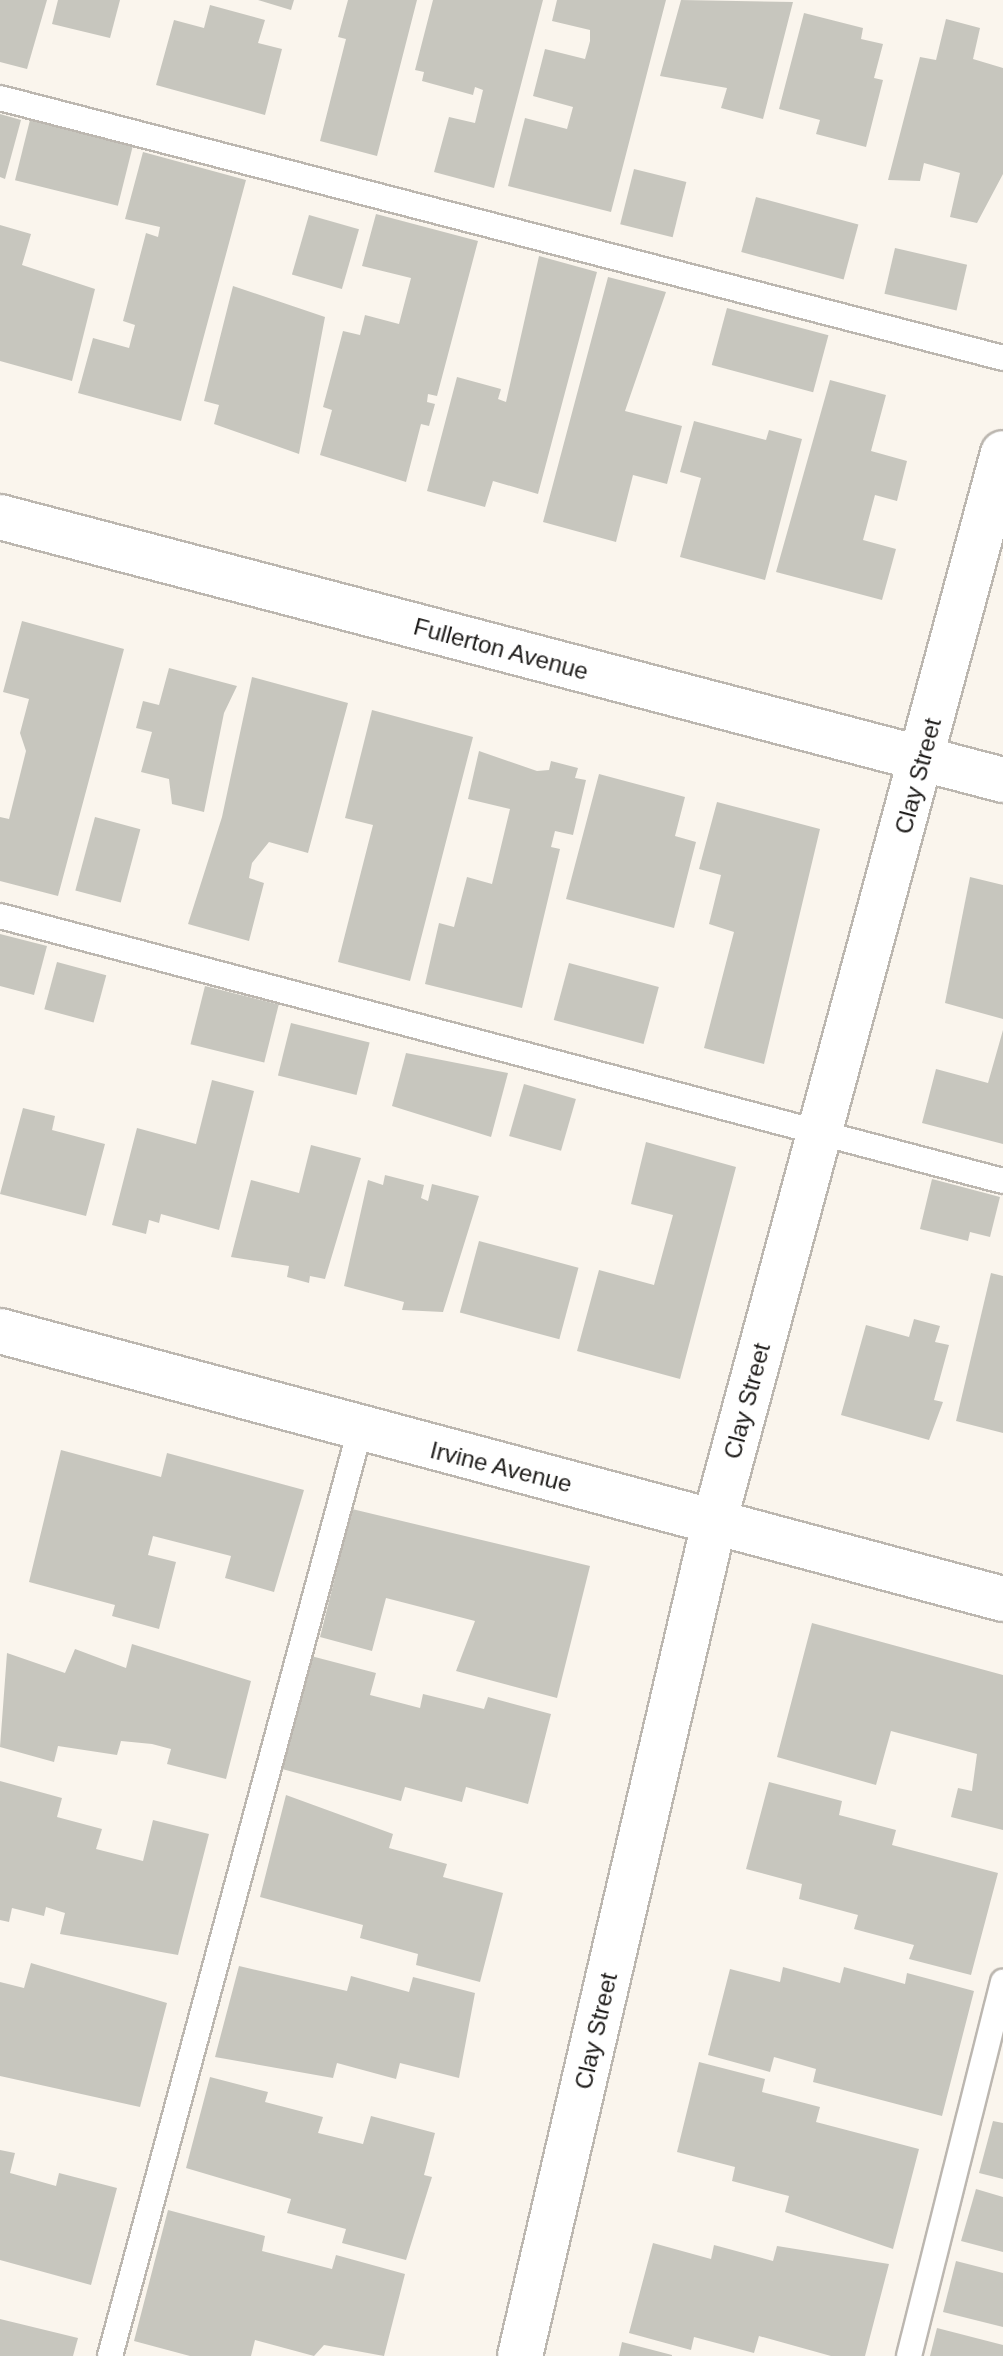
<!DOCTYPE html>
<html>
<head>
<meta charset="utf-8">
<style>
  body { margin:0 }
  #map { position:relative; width:1003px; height:2356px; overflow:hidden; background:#faf5ed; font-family:Helvetica,sans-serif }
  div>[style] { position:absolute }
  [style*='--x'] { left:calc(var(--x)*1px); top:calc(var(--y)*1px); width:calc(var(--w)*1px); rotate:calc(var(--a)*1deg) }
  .building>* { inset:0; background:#c7c6be; transform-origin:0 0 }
  .roads { filter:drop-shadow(2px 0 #bcb7b0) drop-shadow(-2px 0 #bcb7b0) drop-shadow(0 2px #bcb7b0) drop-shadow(0 -2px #bcb7b0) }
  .lane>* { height:24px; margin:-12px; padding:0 12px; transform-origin:12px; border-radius:12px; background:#fff }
  .street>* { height:44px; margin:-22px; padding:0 22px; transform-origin:22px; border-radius:22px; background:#fff }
  .secondary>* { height:44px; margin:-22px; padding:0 22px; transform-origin:22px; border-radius:22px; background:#fff }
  span { translate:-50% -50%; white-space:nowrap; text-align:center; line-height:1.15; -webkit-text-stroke:7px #fff; paint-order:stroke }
  .street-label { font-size:24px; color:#1f1d1b }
</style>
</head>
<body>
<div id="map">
  <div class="building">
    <i style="clip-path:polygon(0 0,47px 0,27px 69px,0 62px)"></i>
    <i style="clip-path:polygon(58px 0,120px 0,110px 38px,52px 24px)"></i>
    <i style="clip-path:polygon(258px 0,294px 0,291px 10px)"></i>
    <i style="clip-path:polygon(348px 0,417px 0,377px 156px,320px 141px,346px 39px,338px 37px)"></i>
    <i style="clip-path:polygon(433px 0,543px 0,494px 188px,434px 172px,449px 117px,475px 123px,483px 90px,475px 87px,473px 95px,422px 81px,424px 72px,415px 70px)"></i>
    <i style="clip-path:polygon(557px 0,666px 0,611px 212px,508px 186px,525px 118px,567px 129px,573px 107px,533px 96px,545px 49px,585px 59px,590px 41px,590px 30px,552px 21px)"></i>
    <i style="clip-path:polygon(681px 0,793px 2px,763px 119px,721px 108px,727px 88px,660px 76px)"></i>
    <i style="clip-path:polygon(210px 5px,265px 20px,258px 43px,282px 49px,265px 115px,156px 85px,174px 20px,204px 28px)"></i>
    <i style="clip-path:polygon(804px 13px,863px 28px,861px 39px,883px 44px,874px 78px,883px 80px,866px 147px,816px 134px,820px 120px,779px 109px)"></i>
    <i style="clip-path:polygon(946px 19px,980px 28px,973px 59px,1003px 68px,1003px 174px,977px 223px,950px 217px,960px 173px,924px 163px,920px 181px,888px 180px,920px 57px,936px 60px)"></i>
    <i style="clip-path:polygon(0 114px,21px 120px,5px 179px,0 177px)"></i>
    <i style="left:30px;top:120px;width:106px;height:62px;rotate:14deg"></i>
    <i style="clip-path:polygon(143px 152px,246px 180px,181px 421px,78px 393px,93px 338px,129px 348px,135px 325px,123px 321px,146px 233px,158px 237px,160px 227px,125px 219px)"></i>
    <i style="left:634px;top:169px;width:54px;height:57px;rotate:14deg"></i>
    <i style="left:756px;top:197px;width:106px;height:57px;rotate:15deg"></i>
    <i style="clip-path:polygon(376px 214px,478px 241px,437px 396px,428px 394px,427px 402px,435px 404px,429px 426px,421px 424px,406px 482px,320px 455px,332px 410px,323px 407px,343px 331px,360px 335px,365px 315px,399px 324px,411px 278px,362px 266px)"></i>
    <i style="left:309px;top:215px;width:52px;height:62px;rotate:16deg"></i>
    <i style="clip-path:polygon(0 225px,31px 234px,22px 265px,95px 289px,72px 381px,0 361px)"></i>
    <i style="left:895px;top:248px;width:74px;height:47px;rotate:13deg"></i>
    <i style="clip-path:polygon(539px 256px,597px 272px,538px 494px,493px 481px,485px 507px,427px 491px,457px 377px,501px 389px,498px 399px,506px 402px)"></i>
    <i style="clip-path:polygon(608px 277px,666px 292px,625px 411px,682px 426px,667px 484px,633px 475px,616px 542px,543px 522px)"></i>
    <i style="clip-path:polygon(233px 286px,325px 317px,299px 454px,214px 424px,219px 405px,204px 401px)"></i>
    <i style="left:727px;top:308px;width:105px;height:59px;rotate:15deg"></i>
    <i style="clip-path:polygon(830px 380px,886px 395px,871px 451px,907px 461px,897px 501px,875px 495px,863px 540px,896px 549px,882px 600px,776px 572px)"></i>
    <i style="clip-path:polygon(694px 421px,766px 440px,769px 430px,802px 439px,765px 580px,680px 557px,701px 478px,680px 472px)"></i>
    <i style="clip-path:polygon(22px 621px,124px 649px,58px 896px,0 881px,0 817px,9px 819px,26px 751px,20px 733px,29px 699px,3px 692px)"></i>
    <i style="clip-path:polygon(169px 668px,237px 686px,224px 713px,204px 812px,172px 804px,169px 779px,141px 772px,152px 732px,136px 728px,143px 701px,159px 705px)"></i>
    <i style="clip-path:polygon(252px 677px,348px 703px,308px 853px,269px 842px,252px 863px,249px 878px,264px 883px,249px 941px,188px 924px,222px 817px)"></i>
    <i style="clip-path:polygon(372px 710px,473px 737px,410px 981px,338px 962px,373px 825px,345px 818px)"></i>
    <i style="clip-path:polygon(479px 751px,537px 771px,549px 770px,551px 761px,578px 768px,575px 778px,586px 780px,573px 835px,555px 831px,551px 847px,560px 849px,522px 1008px,425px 984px,439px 923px,454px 927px,467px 877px,492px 884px,510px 809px,468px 799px)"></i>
    <i style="clip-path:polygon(599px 774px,685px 797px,675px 836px,696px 842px,674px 928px,566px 899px)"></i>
    <i style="clip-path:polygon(717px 802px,820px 829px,764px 1064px,704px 1048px,734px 932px,709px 924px,721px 875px,699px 869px)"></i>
    <i style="left:95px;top:817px;width:47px;height:76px;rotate:15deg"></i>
    <i style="clip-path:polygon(970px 877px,1003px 885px,1003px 1019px,945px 1003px)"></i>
    <i style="clip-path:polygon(0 934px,47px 946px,34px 995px,0 986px)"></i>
    <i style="left:57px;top:962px;width:51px;height:49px;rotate:15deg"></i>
    <i style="left:569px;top:963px;width:93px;height:59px;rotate:15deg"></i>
    <i style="left:205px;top:986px;width:76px;height:60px;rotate:14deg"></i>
    <i style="left:291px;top:1023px;width:81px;height:54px;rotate:14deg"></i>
    <i style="clip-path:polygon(1003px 1030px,1003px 1144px,922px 1123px,936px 1069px,988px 1083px)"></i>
    <i style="clip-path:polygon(406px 1053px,508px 1073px,491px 1137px,392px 1106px)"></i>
    <i style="clip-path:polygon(212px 1080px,254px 1091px,219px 1230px,161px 1214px,159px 1223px,149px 1220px,146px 1234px,112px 1225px,137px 1128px,196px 1144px)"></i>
    <i style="left:524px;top:1084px;width:54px;height:54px;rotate:16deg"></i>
    <i style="clip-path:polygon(23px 1108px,55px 1116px,52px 1130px,105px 1144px,86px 1216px,0 1194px)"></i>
    <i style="clip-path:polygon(646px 1142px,736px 1167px,680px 1379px,577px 1351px,599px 1270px,654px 1285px,673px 1215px,631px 1204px)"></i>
    <i style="clip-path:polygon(311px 1145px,361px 1158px,325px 1279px,310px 1276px,309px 1283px,287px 1277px,289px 1266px,231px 1257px,251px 1180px,299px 1193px)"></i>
    <i style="clip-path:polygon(385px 1175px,424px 1185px,421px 1198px,428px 1201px,432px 1184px,479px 1196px,443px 1312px,402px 1310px,404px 1302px,344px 1286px,368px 1180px,383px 1185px)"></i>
    <i style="clip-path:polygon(932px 1179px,1000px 1197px,990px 1237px,970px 1232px,968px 1241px,920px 1229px)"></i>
    <i style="left:479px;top:1241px;width:103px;height:74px;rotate:15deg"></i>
    <i style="clip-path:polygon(991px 1273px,1003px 1276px,1003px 1433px,956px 1421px)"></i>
    <i style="clip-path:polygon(914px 1319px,940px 1326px,935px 1342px,949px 1345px,934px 1400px,943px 1402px,929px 1440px,841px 1415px,866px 1325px,909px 1337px)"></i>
    <i style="clip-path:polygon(61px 1450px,161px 1477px,167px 1453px,304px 1490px,274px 1592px,225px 1578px,231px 1556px,153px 1536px,148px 1555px,176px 1562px,159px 1629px,112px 1616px,115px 1605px,29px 1582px)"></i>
    <i style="clip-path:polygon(352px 1509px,590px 1566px,557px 1698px,456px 1671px,475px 1621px,386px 1598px,372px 1651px,320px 1637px)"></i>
    <i style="clip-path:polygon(812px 1623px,1003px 1675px,1003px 1830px,951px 1817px,958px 1788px,972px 1791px,977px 1754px,891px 1731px,876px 1785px,777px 1757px)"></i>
    <i style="clip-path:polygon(132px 1644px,251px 1681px,226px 1779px,167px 1764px,171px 1749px,152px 1744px,121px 1741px,117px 1755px,58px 1746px,54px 1762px,0 1747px,7px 1653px,65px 1673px,75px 1649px,126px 1668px)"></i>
    <i style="clip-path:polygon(311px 1656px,376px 1673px,370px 1695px,420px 1708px,423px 1694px,484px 1709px,488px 1697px,551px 1714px,528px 1804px,466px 1787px,462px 1802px,405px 1787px,401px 1801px,282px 1769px)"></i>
    <i style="clip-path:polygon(0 1781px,62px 1798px,57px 1817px,102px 1829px,96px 1849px,143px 1861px,153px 1820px,209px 1834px,178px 1955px,60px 1934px,65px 1913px,46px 1907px,44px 1916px,12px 1908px,9px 1922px,0 1920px)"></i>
    <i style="clip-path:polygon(769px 1782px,842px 1801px,839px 1815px,896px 1830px,892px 1845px,998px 1873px,971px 1975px,909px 1959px,914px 1945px,854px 1929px,858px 1915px,799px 1899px,802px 1884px,746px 1869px)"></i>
    <i style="clip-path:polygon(286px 1795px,393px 1834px,389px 1848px,447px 1864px,443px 1877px,503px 1893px,480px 1982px,416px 1965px,418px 1954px,360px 1938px,363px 1925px,260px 1897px)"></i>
    <i style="clip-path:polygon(31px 1963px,167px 2003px,140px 2107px,0 2076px,0 1982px,24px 1988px)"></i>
    <i style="clip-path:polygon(239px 1966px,347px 1991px,351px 1976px,409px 1992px,413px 1977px,475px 1993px,459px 2078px,400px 2063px,396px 2079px,337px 2063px,333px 2078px,215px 2057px)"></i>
    <i style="clip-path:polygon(783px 1967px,840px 1983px,844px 1967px,905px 1984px,907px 1973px,974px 1991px,942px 2116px,813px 2082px,816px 2069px,774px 2057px,770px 2072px,708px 2055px,730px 1969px,780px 1982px)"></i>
    <i style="clip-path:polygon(699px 2062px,765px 2079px,762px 2092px,820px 2107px,816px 2122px,919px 2149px,893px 2249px,785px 2212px,789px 2196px,732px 2181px,735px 2167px,677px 2152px)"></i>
    <i style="clip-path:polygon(210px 2077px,268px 2092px,265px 2102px,323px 2117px,318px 2133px,363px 2144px,371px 2116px,435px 2133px,424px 2175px,432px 2177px,406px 2260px,342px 2243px,346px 2229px,287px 2213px,291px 2199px,186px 2168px)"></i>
    <i style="clip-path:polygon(993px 2121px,1003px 2123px,1003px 2179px,979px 2173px)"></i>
    <i style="clip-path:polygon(0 2150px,15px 2153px,10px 2173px,56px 2186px,59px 2173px,117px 2188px,91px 2285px,0 2260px)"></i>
    <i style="clip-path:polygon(976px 2189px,1003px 2197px,1003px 2252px,961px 2241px)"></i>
    <i style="clip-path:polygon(168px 2210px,265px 2236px,262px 2251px,332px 2269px,336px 2255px,405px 2274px,384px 2356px,324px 2345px,314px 2356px,255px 2340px,251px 2356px,190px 2356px,134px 2341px)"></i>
    <i style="clip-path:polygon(653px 2243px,711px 2259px,714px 2245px,773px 2261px,777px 2246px,889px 2264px,865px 2356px,831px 2356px,759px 2336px,754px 2353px,694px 2337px,691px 2350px,629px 2333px)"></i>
    <i style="clip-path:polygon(956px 2261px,1003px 2273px,1003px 2327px,943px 2312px)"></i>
    <i style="clip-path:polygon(0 2319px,78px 2338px,73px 2356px,0 2356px)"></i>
    <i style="clip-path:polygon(937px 2328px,1003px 2345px,1003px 2356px,930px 2356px)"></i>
    <i style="clip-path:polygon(622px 2342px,672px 2355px,672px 2356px,619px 2356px)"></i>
  </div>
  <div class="roads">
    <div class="lane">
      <i style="--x:0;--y:98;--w:1036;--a:14.53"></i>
      <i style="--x:0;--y:916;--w:1037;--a:14.8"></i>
      <i style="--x:110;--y:2356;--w:956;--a:-74.9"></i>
      <i style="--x:909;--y:2356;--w:386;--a:-75.9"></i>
    </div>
    <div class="street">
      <i style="--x:0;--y:517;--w:1037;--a:14.69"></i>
    </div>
    <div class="secondary">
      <i style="--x:0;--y:1331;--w:1038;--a:14.96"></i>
      <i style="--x:520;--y:2356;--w:859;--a:-76.89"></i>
      <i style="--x:715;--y:1519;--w:1104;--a:-74.88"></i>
    </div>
  </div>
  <div class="street-label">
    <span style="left:501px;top:649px;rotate:15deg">Fullerton Avenue</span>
    <span style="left:918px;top:776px;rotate:-75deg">Clay Street</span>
    <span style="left:747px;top:1401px;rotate:-75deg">Clay Street</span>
    <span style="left:501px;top:1467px;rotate:14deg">Irvine Avenue</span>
    <span style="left:596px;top:2031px;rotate:-77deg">Clay Street</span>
  </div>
</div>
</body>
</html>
